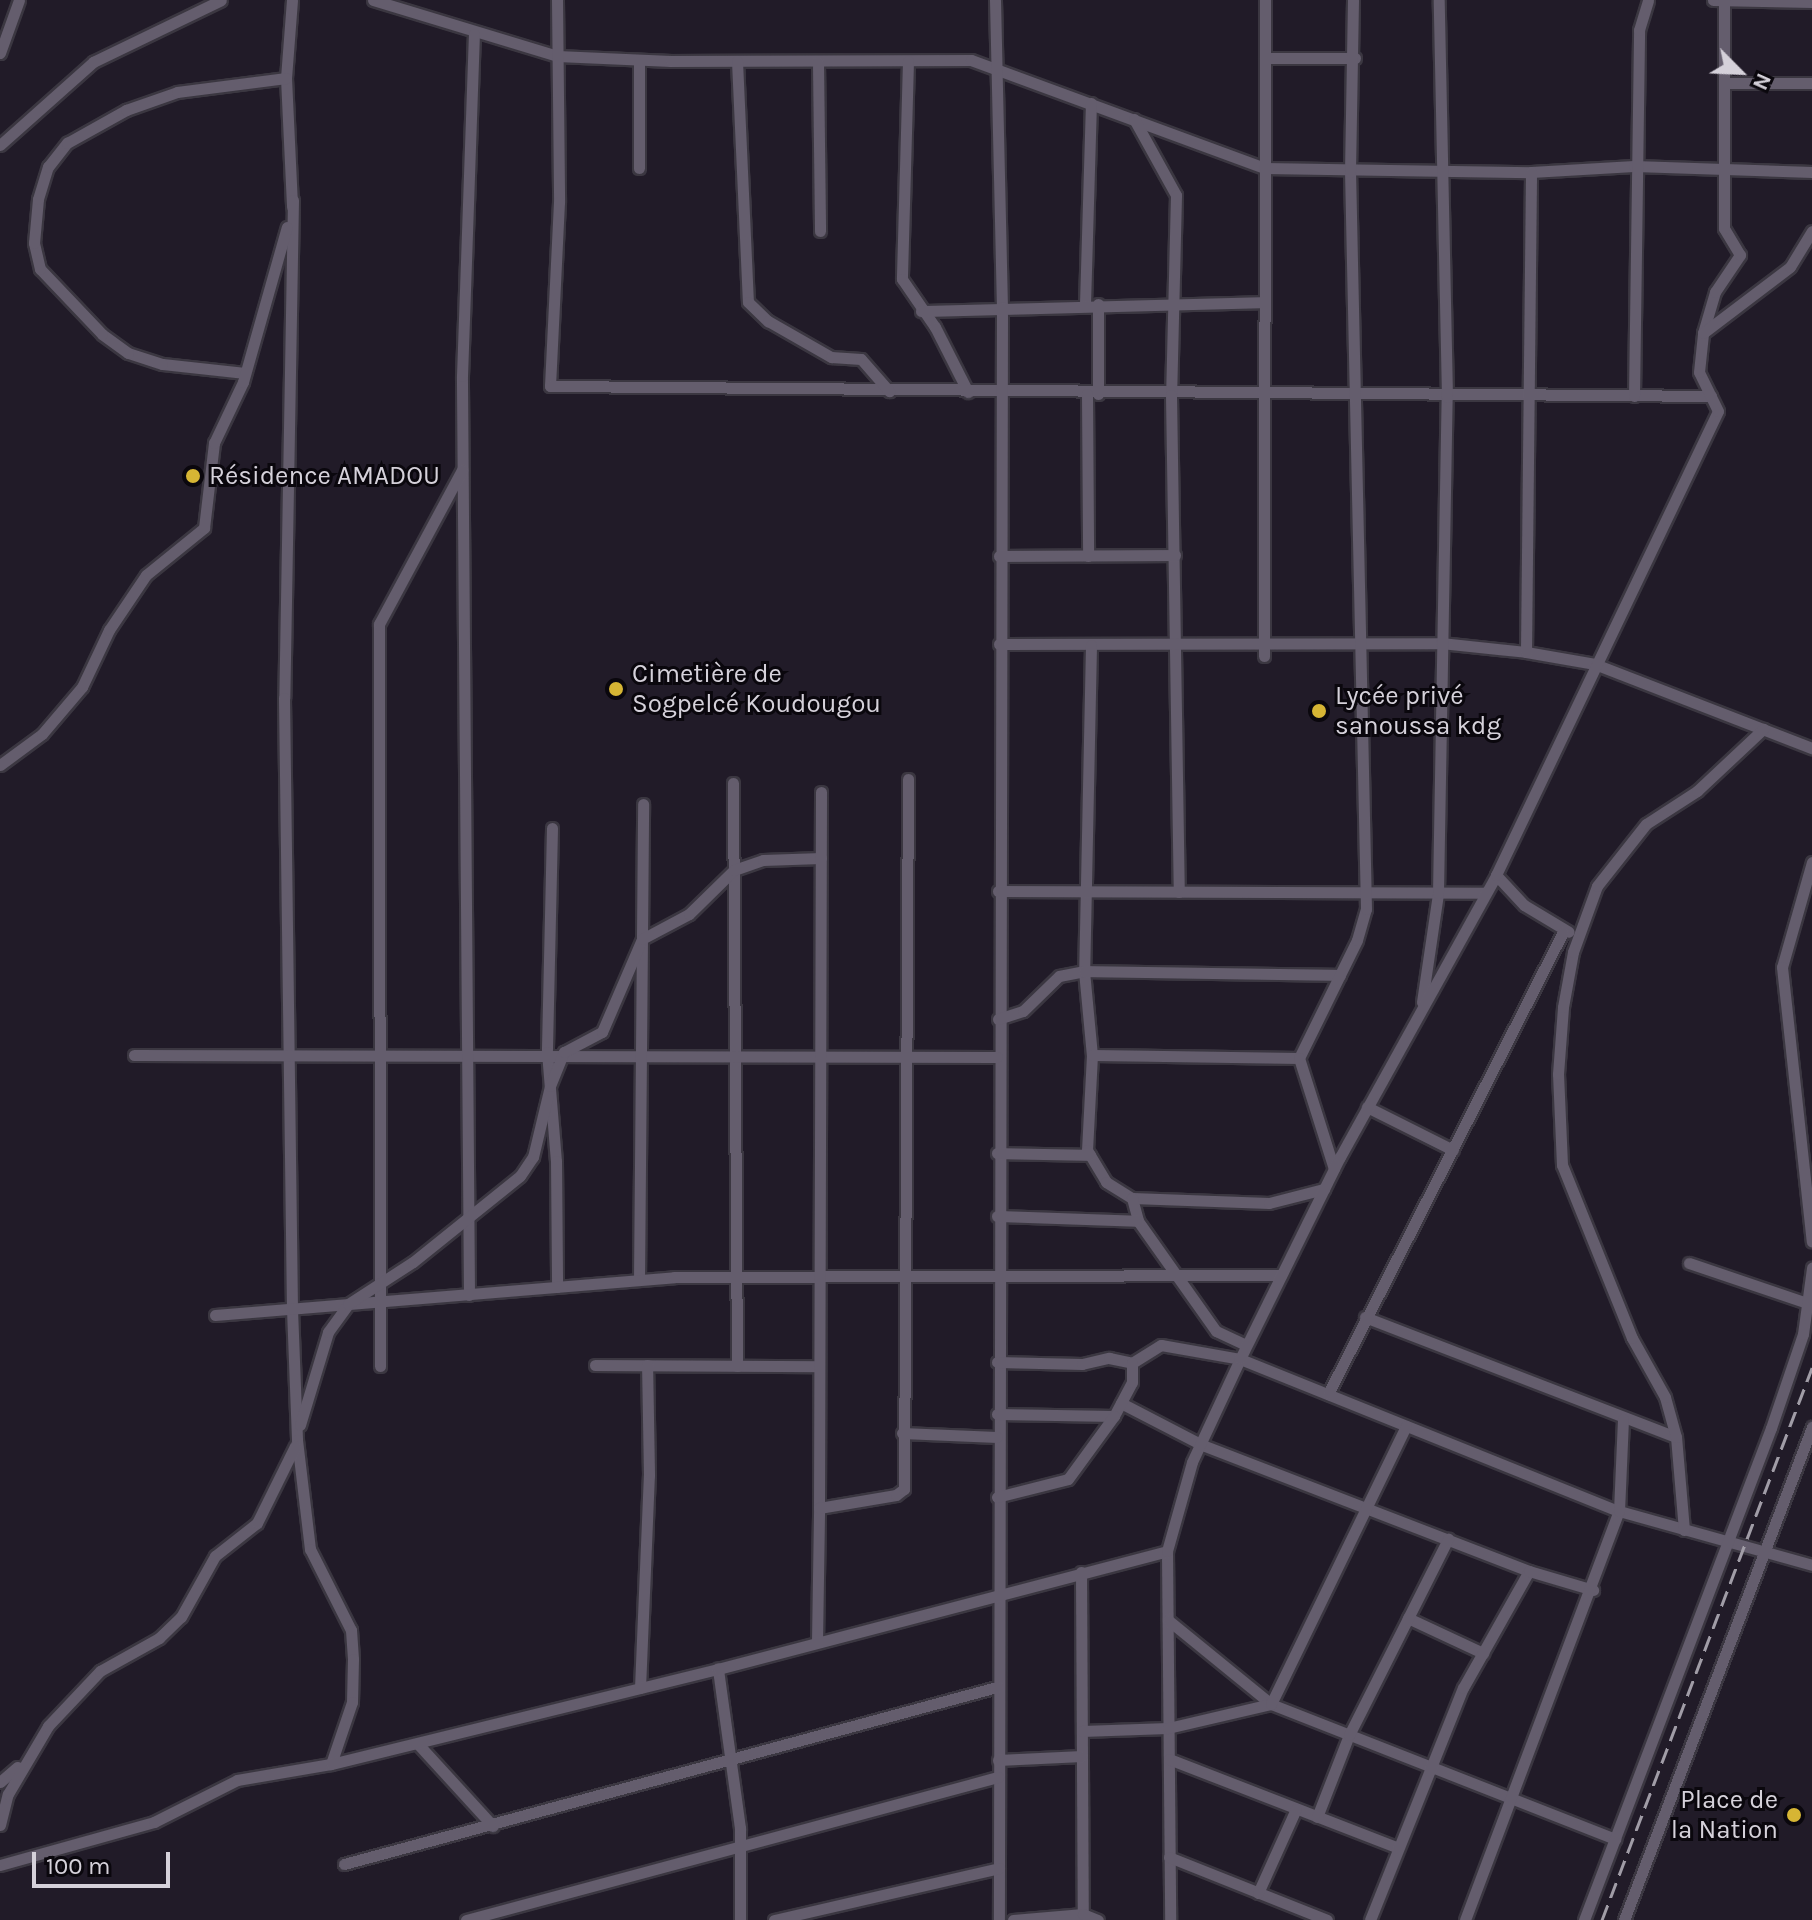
<!DOCTYPE html>
<html>
<head>
<meta charset="utf-8">
<style>
  body { margin:0 }
  #map { position:relative; width:1812px; height:1920px; overflow:hidden; background:#211b28; font-family:Karla,sans-serif }
  div>[style] { position:absolute }
  [style*='--x'] { left:calc(var(--x)*1px); top:calc(var(--y)*1px); width:calc(var(--w)*1px); rotate:calc(var(--a)*1deg) }
  .roads { filter:drop-shadow(2px 0 #3b3741) drop-shadow(-2px 0 #3b3741) drop-shadow(0 2px #3b3741) drop-shadow(0 -2px #3b3741) }
  .street>* { height:11px; margin:-5.5px; padding:0 5.5px; transform-origin:5.5px; border-radius:5.5px; background:#645d6d }
  .rail>* { height:3px; margin-top:-1.5px; transform-origin:0; background:repeating-linear-gradient(90deg,#a19da7 0 16px,transparent 0 24px) }
  .dots>* { width:22px; height:22px; translate:-50% -50%; box-sizing:border-box; border:4px solid #0a070d; border-radius:50% }
  span { translate:-50% -50%; white-space:nowrap; text-align:center; line-height:1.15; -webkit-text-stroke:6px #0a070d; paint-order:stroke }
  .poi-label { font-size:26px; color:#d5d1da }
  .left { translate:0 -50%; text-align:left }
  .right { translate:-100% -50%; text-align:right }
  .north { position:absolute; left:1700px; top:32px; width:80px; height:80px; -webkit-text-stroke:6px #0a070d; paint-order:stroke; rotate:114deg; font-size:22px; font-weight:700; line-height:32px; text-align:center; color:#d5d1da }
  .north::after { content:''; display:block; margin:auto; width:28px; height:36px; background:#d5d1da; clip-path:polygon(50% 0,100% 100%,50% 72%,0 100%) }
  .scale { position:absolute; left:32px; top:1852px; width:138px; height:36px; box-sizing:border-box; border:4px solid #d5d1da; border-top:0; padding-left:10px; font-size:24px; line-height:28px; white-space:nowrap; color:#d5d1da; -webkit-text-stroke:6px #0a070d; paint-order:stroke }
</style>
</head>
<body>
<div id="map">
  <div class="roads">
    <div class="street">
      <i style="--x:292;--y:0;--w:78;--a:94.4"></i>
      <i style="--x:286;--y:78;--w:129;--a:87.3"></i>
      <i style="--x:373;--y:0;--w:192;--a:16.9"></i>
      <i style="--x:557;--y:56;--w:114;--a:2.5"></i>
      <i style="--x:671;--y:61;--w:300;--a:-0.2"></i>
      <i style="--x:971;--y:60;--w:312;--a:20.2"></i>
      <i style="--x:1264;--y:168;--w:267;--a:0.9"></i>
      <i style="--x:1531;--y:172;--w:103;--a:-3.3"></i>
      <i style="--x:1634;--y:166;--w:178;--a:1.9"></i>
      <i style="--x:557;--y:0;--w:202;--a:89.4"></i>
      <i style="--x:559;--y:202;--w:184;--a:92.8"></i>
      <i style="--x:550;--y:386;--w:1161;--a:0.49"></i>
      <i style="--x:995;--y:0;--w:307;--a:88.7"></i>
      <i style="--x:1002;--y:307;--w:1613;--a:90.11"></i>
      <i style="--x:1713;--y:0;--w:99;--a:1.2"></i>
      <i style="--x:0;--y:53;--w:56;--a:-70.3"></i>
      <i style="--x:1265;--y:58;--w:90;--a:0"></i>
      <i style="--x:639;--y:60;--w:108;--a:90"></i>
      <i style="--x:737;--y:61;--w:241;--a:87.4"></i>
      <i style="--x:748;--y:302;--w:28;--a:44"></i>
      <i style="--x:768;--y:321;--w:73;--a:29.7"></i>
      <i style="--x:831;--y:357;--w:30;--a:4"></i>
      <i style="--x:861;--y:359;--w:43;--a:48.8"></i>
      <i style="--x:908;--y:61;--w:218;--a:91.6"></i>
      <i style="--x:902;--y:279;--w:58;--a:55.5"></i>
      <i style="--x:935;--y:327;--w:73;--a:63.1"></i>
      <i style="--x:818;--y:62;--w:169;--a:89.3"></i>
      <i style="--x:1724;--y:83;--w:88;--a:0"></i>
      <i style="--x:1134;--y:119;--w:87;--a:61.1"></i>
      <i style="--x:1176;--y:195;--w:200;--a:91.4"></i>
      <i style="--x:1171;--y:395;--w:497;--a:89.1"></i>
      <i style="--x:0;--y:145;--w:125;--a:-41.7"></i>
      <i style="--x:93;--y:62;--w:142;--a:-25.8"></i>
      <i style="--x:293;--y:200;--w:498;--a:91"></i>
      <i style="--x:284;--y:698;--w:611;--a:89.25"></i>
      <i style="--x:292;--y:1309;--w:131;--a:87.8"></i>
      <i style="--x:297;--y:1440;--w:110;--a:83.2"></i>
      <i style="--x:310;--y:1549;--w:91;--a:63.2"></i>
      <i style="--x:351;--y:1630;--w:29;--a:86"></i>
      <i style="--x:353;--y:1659;--w:43;--a:91.3"></i>
      <i style="--x:352;--y:1702;--w:65;--a:108.7"></i>
      <i style="--x:1085;--y:304;--w:201;--a:-88.3"></i>
      <i style="--x:921;--y:311;--w:343;--a:-1.5"></i>
      <i style="--x:1703;--y:333;--w:43;--a:-73.7"></i>
      <i style="--x:1715;--y:292;--w:45;--a:-56"></i>
      <i style="--x:1740;--y:255;--w:31;--a:-121"></i>
      <i style="--x:1724;--y:228;--w:228;--a:-90"></i>
      <i style="--x:245;--y:373;--w:83;--a:-173.8"></i>
      <i style="--x:162;--y:364;--w:36;--a:-162"></i>
      <i style="--x:128;--y:353;--w:32;--a:-144"></i>
      <i style="--x:102;--y:334;--w:90;--a:-133.6"></i>
      <i style="--x:40;--y:269;--w:27;--a:-103"></i>
      <i style="--x:34;--y:243;--w:44;--a:-84.8"></i>
      <i style="--x:38;--y:199;--w:34;--a:-73"></i>
      <i style="--x:48;--y:167;--w:31;--a:-52"></i>
      <i style="--x:67;--y:143;--w:68;--a:-29.2"></i>
      <i style="--x:126;--y:110;--w:54;--a:-19.4"></i>
      <i style="--x:177;--y:92;--w:110;--a:-7.3"></i>
      <i style="--x:1087;--y:394;--w:162;--a:89.6"></i>
      <i style="--x:1098;--y:394;--w:90;--a:-90"></i>
      <i style="--x:1634;--y:396;--w:366;--a:-89.2"></i>
      <i style="--x:1639;--y:30;--w:31;--a:-73"></i>
      <i style="--x:999;--y:556;--w:176;--a:-0.3"></i>
      <i style="--x:999;--y:644;--w:442;--a:-0.1"></i>
      <i style="--x:1441;--y:643;--w:85;--a:6"></i>
      <i style="--x:1526;--y:652;--w:70;--a:9.9"></i>
      <i style="--x:1595;--y:664;--w:233;--a:21.2"></i>
      <i style="--x:1091;--y:645;--w:326;--a:91.2"></i>
      <i style="--x:1084;--y:971;--w:84;--a:84.6"></i>
      <i style="--x:1092;--y:1055;--w:95;--a:93"></i>
      <i style="--x:1087;--y:1150;--w:37;--a:59"></i>
      <i style="--x:1106;--y:1182;--w:31;--a:32"></i>
      <i style="--x:1132;--y:1198;--w:137;--a:2.1"></i>
      <i style="--x:1269;--y:1203;--w:57;--a:-14.3"></i>
      <i style="--x:1526;--y:652;--w:480;--a:-89.4"></i>
      <i style="--x:1264;--y:656;--w:656;--a:-89.91"></i>
      <i style="--x:0;--y:765;--w:52;--a:-36.4"></i>
      <i style="--x:42;--y:734;--w:62;--a:-49.6"></i>
      <i style="--x:82;--y:687;--w:63;--a:-64.7"></i>
      <i style="--x:109;--y:630;--w:66;--a:-56.1"></i>
      <i style="--x:146;--y:575;--w:75;--a:-39"></i>
      <i style="--x:204;--y:528;--w:86;--a:-83.3"></i>
      <i style="--x:214;--y:443;--w:68;--a:-64.6"></i>
      <i style="--x:243;--y:382;--w:161;--a:-74.2"></i>
      <i style="--x:733;--y:783;--w:583;--a:89.61"></i>
      <i style="--x:552;--y:828;--w:224;--a:91.3"></i>
      <i style="--x:547;--y:1052;--w:109;--a:85.3"></i>
      <i style="--x:556;--y:1161;--w:126;--a:89.5"></i>
      <i style="--x:1812;--y:862;--w:109;--a:105.9"></i>
      <i style="--x:1782;--y:967;--w:276;--a:83.8"></i>
      <i style="--x:1496;--y:875;--w:41;--a:47"></i>
      <i style="--x:1524;--y:905;--w:52;--a:31"></i>
      <i style="--x:998;--y:891;--w:485;--a:0.2"></i>
      <i style="--x:1422;--y:1002;--w:110;--a:-81.6"></i>
      <i style="--x:1438;--y:893;--w:496;--a:-89"></i>
      <i style="--x:1447;--y:397;--w:397;--a:-91.2"></i>
      <i style="--x:998;--y:1019;--w:26;--a:-18"></i>
      <i style="--x:1023;--y:1011;--w:50;--a:-44.2"></i>
      <i style="--x:1059;--y:976;--w:25;--a:-11"></i>
      <i style="--x:1084;--y:971;--w:256;--a:0.9"></i>
      <i style="--x:134;--y:1055;--w:863;--a:0.13"></i>
      <i style="--x:1092;--y:1055;--w:207;--a:0.8"></i>
      <i style="--x:1299;--y:1058;--w:131;--a:-63.8"></i>
      <i style="--x:1357;--y:940;--w:32;--a:-74"></i>
      <i style="--x:1366;--y:909;--w:737;--a:-91.24"></i>
      <i style="--x:1350;--y:172;--w:172;--a:-89"></i>
      <i style="--x:1299;--y:1058;--w:116;--a:72.5"></i>
      <i style="--x:1367;--y:1107;--w:96;--a:26.6"></i>
      <i style="--x:997;--y:1153;--w:93;--a:1.2"></i>
      <i style="--x:1132;--y:1198;--w:24;--a:75"></i>
      <i style="--x:1138;--y:1221;--w:135;--a:54.7"></i>
      <i style="--x:1216;--y:1331;--w:33;--a:25"></i>
      <i style="--x:997;--y:1216;--w:141;--a:2"></i>
      <i style="--x:1689;--y:1263;--w:125;--a:18.7"></i>
      <i style="--x:639;--y:1280;--w:476;--a:-89.5"></i>
      <i style="--x:469;--y:1295;--w:919;--a:-90.44"></i>
      <i style="--x:462;--y:376;--w:342;--a:-88"></i>
      <i style="--x:215;--y:1315;--w:461;--a:-4.7"></i>
      <i style="--x:674;--y:1277;--w:607;--a:-0.19"></i>
      <i style="--x:1365;--y:1317;--w:333;--a:21.1"></i>
      <i style="--x:997;--y:1362;--w:85;--a:1.3"></i>
      <i style="--x:1082;--y:1364;--w:28;--a:-13"></i>
      <i style="--x:1109;--y:1358;--w:24;--a:12"></i>
      <i style="--x:1132;--y:1363;--w:34;--a:-32"></i>
      <i style="--x:1161;--y:1345;--w:80;--a:10"></i>
      <i style="--x:1240;--y:1359;--w:408;--a:21.9"></i>
      <i style="--x:1619;--y:1511;--w:200;--a:15.6"></i>
      <i style="--x:595;--y:1365;--w:224;--a:0.3"></i>
      <i style="--x:380;--y:1366;--w:742;--a:-90.08"></i>
      <i style="--x:379;--y:624;--w:175;--a:-61.7"></i>
      <i style="--x:1328;--y:1394;--w:518;--a:-63.04"></i>
      <i style="--x:1121;--y:1403;--w:89;--a:27.4"></i>
      <i style="--x:1200;--y:1444;--w:353;--a:21.1"></i>
      <i style="--x:997;--y:1414;--w:117;--a:1"></i>
      <i style="--x:1114;--y:1416;--w:38;--a:-62"></i>
      <i style="--x:1132;--y:1382;--w:19;--a:-90"></i>
      <i style="--x:300;--y:1425;--w:97;--a:-73.2"></i>
      <i style="--x:328;--y:1332;--w:34;--a:-54"></i>
      <i style="--x:348;--y:1304;--w:77;--a:-32.9"></i>
      <i style="--x:413;--y:1262;--w:137;--a:-38.8"></i>
      <i style="--x:520;--y:1176;--w:23;--a:-56"></i>
      <i style="--x:533;--y:1157;--w:73;--a:-76.5"></i>
      <i style="--x:550;--y:1086;--w:37;--a:-68"></i>
      <i style="--x:564;--y:1052;--w:43;--a:-27.8"></i>
      <i style="--x:602;--y:1032;--w:101;--a:-66.7"></i>
      <i style="--x:642;--y:939;--w:53;--a:-28"></i>
      <i style="--x:689;--y:914;--w:63;--a:-44.4"></i>
      <i style="--x:734;--y:870;--w:31;--a:-19"></i>
      <i style="--x:763;--y:860;--w:58;--a:-2"></i>
      <i style="--x:902;--y:1433;--w:95;--a:2.4"></i>
      <i style="--x:997;--y:1497;--w:73;--a:-14.2"></i>
      <i style="--x:1068;--y:1479;--w:78;--a:-53.9"></i>
      <i style="--x:819;--y:1508;--w:716;--a:-89.84"></i>
      <i style="--x:1684;--y:1530;--w:93;--a:-94.9"></i>
      <i style="--x:1676;--y:1437;--w:41;--a:-105.4"></i>
      <i style="--x:1665;--y:1397;--w:68;--a:-119.2"></i>
      <i style="--x:1632;--y:1338;--w:187;--a:-112"></i>
      <i style="--x:1562;--y:1165;--w:91;--a:-92.5"></i>
      <i style="--x:1558;--y:1074;--w:67;--a:-85.7"></i>
      <i style="--x:1563;--y:1007;--w:56;--a:-79.7"></i>
      <i style="--x:1573;--y:952;--w:70;--a:-70"></i>
      <i style="--x:1597;--y:886;--w:79;--a:-51.7"></i>
      <i style="--x:1646;--y:824;--w:61;--a:-32.9"></i>
      <i style="--x:1697;--y:791;--w:91;--a:-43.2"></i>
      <i style="--x:1167;--y:1551;--w:369;--a:89.5"></i>
      <i style="--x:1081;--y:1572;--w:348;--a:89.7"></i>
      <i style="--x:1408;--y:1618;--w:83;--a:25"></i>
      <i style="--x:1168;--y:1620;--w:133;--a:39.2"></i>
      <i style="--x:1271;--y:1704;--w:370;--a:21.4"></i>
      <i style="--x:817;--y:1642;--w:134;--a:-89.1"></i>
      <i style="--x:819;--y:1508;--w:78;--a:-9.6"></i>
      <i style="--x:896;--y:1495;--w:10;--a:-37"></i>
      <i style="--x:904;--y:1489;--w:710;--a:-89.68"></i>
      <i style="--x:640;--y:1688;--w:213;--a:-87.6"></i>
      <i style="--x:649;--y:1475;--w:110;--a:-91"></i>
      <i style="--x:1082;--y:1731;--w:86;--a:-2"></i>
      <i style="--x:1168;--y:1728;--w:106;--a:-13.1"></i>
      <i style="--x:1271;--y:1704;--w:309;--a:-64.1"></i>
      <i style="--x:418;--y:1744;--w:111;--a:47.6"></i>
      <i style="--x:1169;--y:1759;--w:246;--a:21.2"></i>
      <i style="--x:998;--y:1760;--w:84;--a:-2.7"></i>
      <i style="--x:0;--y:1782;--w:23;--a:-41"></i>
      <i style="--x:1317;--y:1817;--w:88;--a:-68.7"></i>
      <i style="--x:1349;--y:1735;--w:220;--a:-63.2"></i>
      <i style="--x:0;--y:1825;--w:32;--a:-76"></i>
      <i style="--x:8;--y:1794;--w:79;--a:-59.5"></i>
      <i style="--x:48;--y:1726;--w:76;--a:-46.6"></i>
      <i style="--x:100;--y:1671;--w:68;--a:-29.2"></i>
      <i style="--x:159;--y:1638;--w:30;--a:-44"></i>
      <i style="--x:181;--y:1617;--w:70;--a:-60.9"></i>
      <i style="--x:215;--y:1556;--w:53;--a:-38.2"></i>
      <i style="--x:257;--y:1523;--w:86;--a:-63.7"></i>
      <i style="--x:1169;--y:1857;--w:170;--a:21.7"></i>
      <i style="--x:344;--y:1864;--w:677;--a:-15.17"></i>
      <i style="--x:0;--y:1865;--w:160;--a:-15.6"></i>
      <i style="--x:154;--y:1822;--w:93;--a:-26.8"></i>
      <i style="--x:237;--y:1780;--w:95;--a:-9.7"></i>
      <i style="--x:331;--y:1764;--w:398;--a:-13.8"></i>
      <i style="--x:1258;--y:1893;--w:92;--a:-65.7"></i>
      <i style="--x:466;--y:1920;--w:551;--a:-15.05"></i>
      <i style="--x:740;--y:1920;--w:92;--a:-90"></i>
      <i style="--x:740;--y:1828;--w:161;--a:-97.9"></i>
      <i style="--x:718;--y:1669;--w:464;--a:-14.7"></i>
      <i style="--x:1167;--y:1551;--w:92;--a:-74.3"></i>
      <i style="--x:1192;--y:1462;--w:114;--a:-65"></i>
      <i style="--x:1240;--y:1359;--w:225;--a:-63.7"></i>
      <i style="--x:1340;--y:1157;--w:322;--a:-61"></i>
      <i style="--x:1496;--y:875;--w:514;--a:-64.43"></i>
      <i style="--x:1718;--y:411;--w:43;--a:-116"></i>
      <i style="--x:1699;--y:372;--w:39;--a:-84"></i>
      <i style="--x:1703;--y:333;--w:109;--a:-37.2"></i>
      <i style="--x:1790;--y:267;--w:42;--a:-58.6"></i>
      <i style="--x:774;--y:1920;--w:231;--a:-13"></i>
      <i style="--x:1013;--y:1920;--w:70;--a:-4.9"></i>
      <i style="--x:1083;--y:1914;--w:16;--a:22"></i>
      <i style="--x:1370;--y:1920;--w:250;--a:-68.2"></i>
      <i style="--x:1463;--y:1688;--w:134;--a:-60.6"></i>
      <i style="--x:1529;--y:1571;--w:67;--a:16.5"></i>
      <i style="--x:1465;--y:1920;--w:437;--a:-69.4"></i>
      <i style="--x:1619;--y:1511;--w:92;--a:-87.5"></i>
      <i style="--x:1584;--y:1920;--w:526;--a:-69.19"></i>
      <i style="--x:1771;--y:1428;--w:99;--a:-71.2"></i>
      <i style="--x:1803;--y:1334;--w:67;--a:-82.2"></i>
      <i style="--x:1624;--y:1920;--w:528;--a:-69.13"></i>
    </div>
  </div>
  <div class="rail">
    <i style="--x:1602;--y:1920;--w:591;--a:-69.17"></i>
  </div>
  <div class="dots">
    <i style="left:193px;top:476px;background:#d6b534"></i>
    <i style="left:616px;top:689px;background:#d6b534"></i>
    <i style="left:1319px;top:711px;background:#d6b534"></i>
    <i style="left:1794px;top:1815px;background:#d6b534"></i>
  </div>
  <div class="poi-label">
    <span class="left" style="left:209px;top:476px">Résidence AMADOU</span>
    <span class="left" style="left:632px;top:689px">Cimetière de<br>Sogpelcé Koudougou</span>
    <span class="left" style="left:1335px;top:711px">Lycée privé<br>sanoussa kdg</span>
    <span class="right" style="left:1778px;top:1815px">Place de<br>la Nation</span>
  </div>
  <div class="north">N</div>
  <div class="scale">100 m</div>
</div>
</body>
</html>
